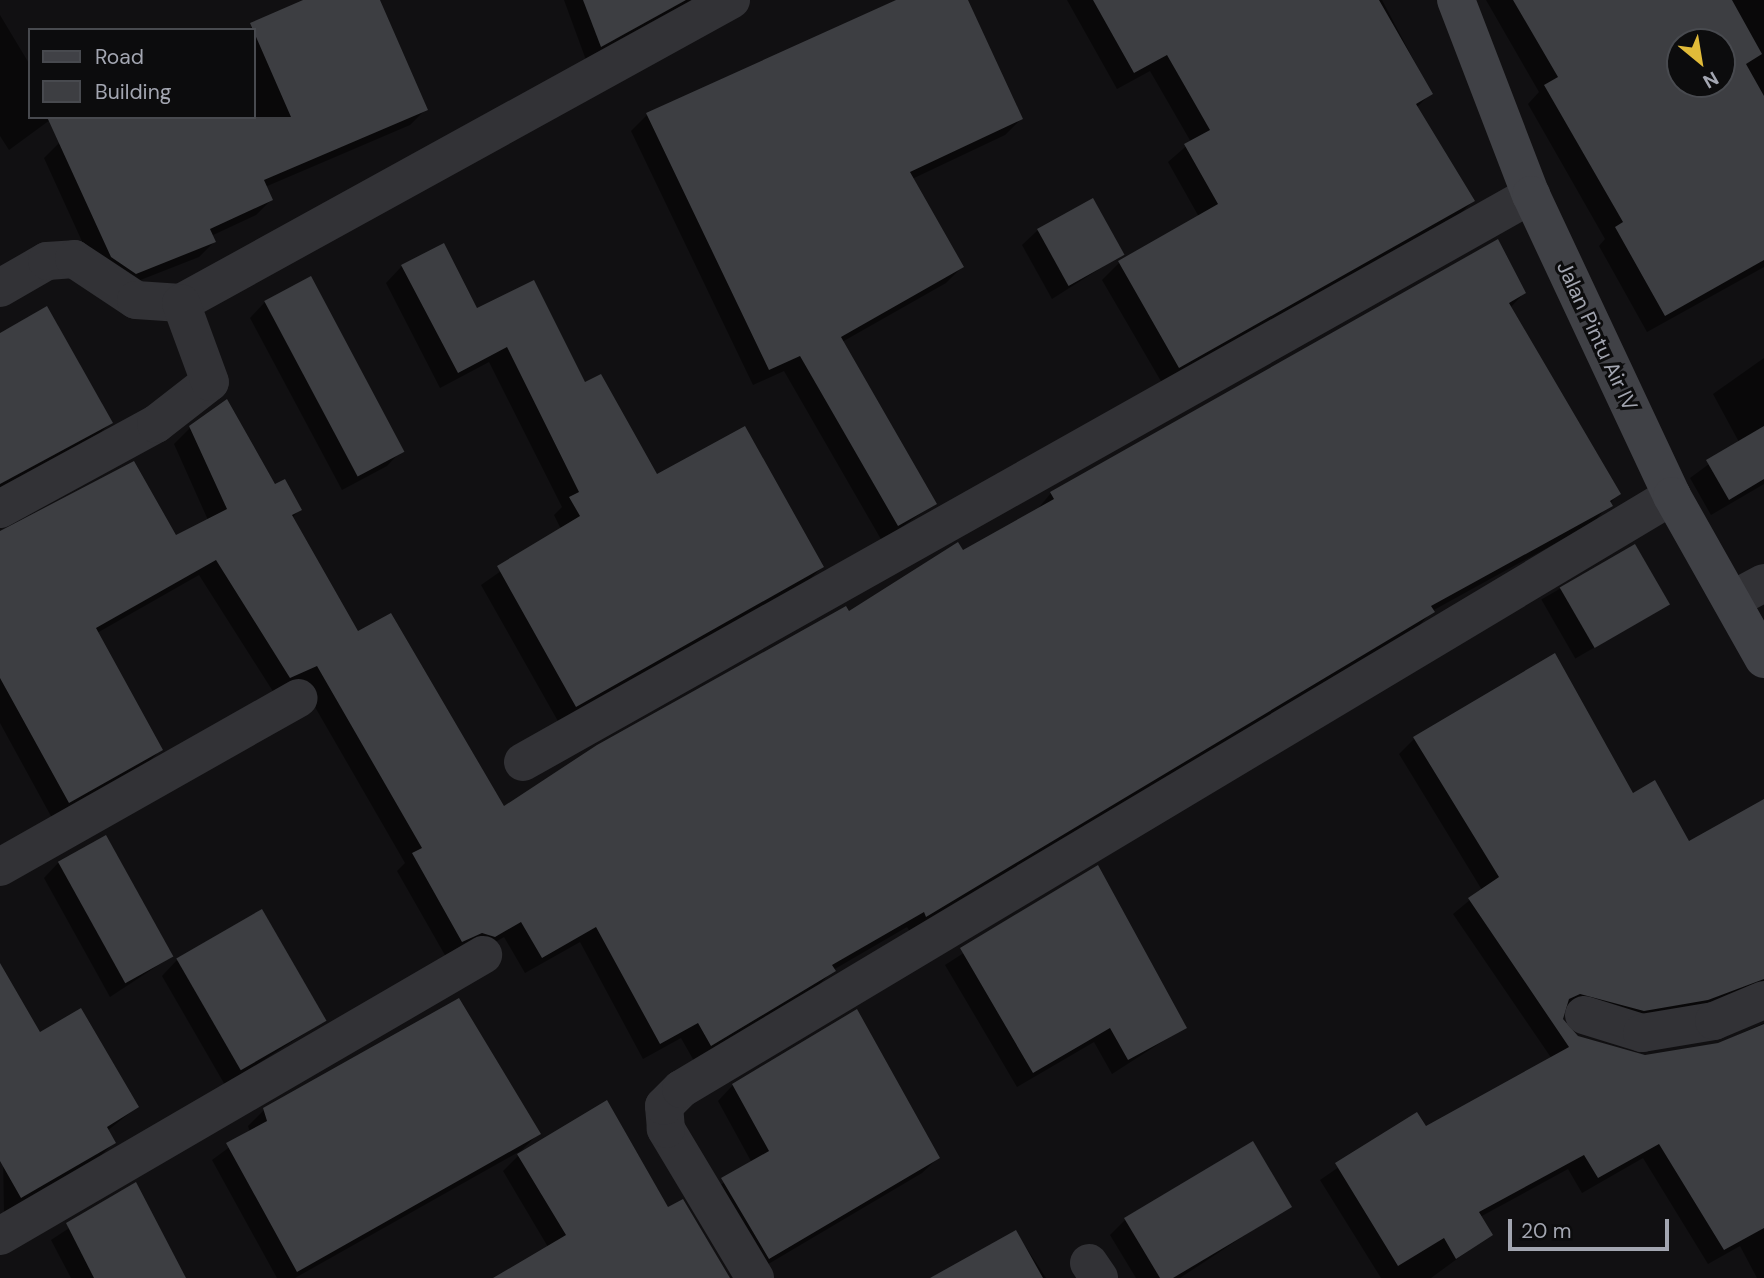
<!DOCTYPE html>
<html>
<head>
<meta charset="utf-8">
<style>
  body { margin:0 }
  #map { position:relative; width:1764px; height:1278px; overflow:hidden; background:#111012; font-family:"DM Sans",sans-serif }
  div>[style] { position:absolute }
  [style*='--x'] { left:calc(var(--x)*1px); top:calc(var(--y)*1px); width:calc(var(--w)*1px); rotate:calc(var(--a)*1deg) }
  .shadow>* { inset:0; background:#0007; transform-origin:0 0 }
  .building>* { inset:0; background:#3d3e42; transform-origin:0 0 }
  .minor>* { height:38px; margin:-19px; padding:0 19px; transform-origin:19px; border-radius:19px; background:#323236 }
  .secondary>* { height:38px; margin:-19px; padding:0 19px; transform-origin:19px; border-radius:19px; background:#404146 }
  span { translate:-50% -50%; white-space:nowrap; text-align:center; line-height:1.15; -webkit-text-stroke:6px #0c0c0d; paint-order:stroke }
  .street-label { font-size:21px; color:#a3a6b1 }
  .legend { position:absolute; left:28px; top:28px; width:228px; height:91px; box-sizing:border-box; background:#0c0c0d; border:2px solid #484a4f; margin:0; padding:9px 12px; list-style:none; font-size:21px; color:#a3a6b1 }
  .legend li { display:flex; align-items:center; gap:14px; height:35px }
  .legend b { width:35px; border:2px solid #484a4f }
  .north { position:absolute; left:1666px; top:28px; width:70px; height:70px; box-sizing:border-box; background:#0c0c0d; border:2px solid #484a4f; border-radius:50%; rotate:150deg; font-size:19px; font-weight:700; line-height:28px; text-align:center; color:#a3a6b1 }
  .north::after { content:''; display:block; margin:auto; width:24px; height:32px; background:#e1bb39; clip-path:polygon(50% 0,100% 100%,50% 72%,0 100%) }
  .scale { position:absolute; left:1508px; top:1219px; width:161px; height:32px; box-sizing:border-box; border:4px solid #a3a6b1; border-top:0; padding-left:9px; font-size:21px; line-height:24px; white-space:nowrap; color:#a3a6b1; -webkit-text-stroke:5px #0c0c0d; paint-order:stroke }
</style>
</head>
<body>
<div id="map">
  <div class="shadow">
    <i style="clip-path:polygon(307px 0,378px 0,425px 110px,410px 125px,265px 187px,271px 200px,256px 215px,211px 236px,214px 242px,199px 257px,120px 288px,96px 272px,44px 158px,59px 143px,254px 117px,254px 30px,246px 30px)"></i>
    <i style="clip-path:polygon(564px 0,703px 0,586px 60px)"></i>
    <i style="clip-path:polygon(897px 0,966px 0,1021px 119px,1005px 135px,912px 179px,962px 267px,946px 283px,842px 342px,934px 504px,882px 541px,784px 371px,753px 385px,631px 131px,647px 115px)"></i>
    <i style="clip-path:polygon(1067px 0,1382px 0,1431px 93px,1416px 108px,1473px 201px,1456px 218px,1162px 383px,1102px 280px,1119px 263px,1199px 217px,1168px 162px,1191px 142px,1150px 71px,1117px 89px)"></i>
    <i style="clip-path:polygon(evenodd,1486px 0,1764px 0,1764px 267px,1647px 332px,1599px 246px,1605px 239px,1528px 104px,1539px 92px,1486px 0,1680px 42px,1722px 42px,1722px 84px,1680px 84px,1680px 42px)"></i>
    <i style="clip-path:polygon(0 15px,30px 65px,30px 117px,54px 117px,9px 150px,0 136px)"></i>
    <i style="clip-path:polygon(1038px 230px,1121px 255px,1052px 299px,1022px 245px)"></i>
    <i style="clip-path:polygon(402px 266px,584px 385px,656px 476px,822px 567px,805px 584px,559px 723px,481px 585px,561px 529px,554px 515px,562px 507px,489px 362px,440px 388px,386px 283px)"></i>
    <i style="clip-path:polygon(1524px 293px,1510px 308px,1618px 494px,1594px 522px,1432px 611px,1417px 628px,910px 932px,907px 927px,833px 970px,817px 987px,694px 1061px,681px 1038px,643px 1059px,580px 942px,525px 973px,504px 937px,478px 952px,446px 957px,397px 871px,405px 863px,300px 681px,274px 693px,199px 575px,97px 633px,161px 749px,145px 766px,52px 818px,0 723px,0 532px,176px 537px,208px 520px,174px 444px,190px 428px,299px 510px,292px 518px,358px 634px,503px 808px,1036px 511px,1051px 493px)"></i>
    <i style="clip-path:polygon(265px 302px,402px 450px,387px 466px,342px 490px,250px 318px)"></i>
    <i style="clip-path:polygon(46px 309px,111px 422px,95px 438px,0 490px,0 333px)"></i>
    <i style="clip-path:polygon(1764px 358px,1764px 484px,1711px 515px,1690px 478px,1739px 442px,1713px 394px)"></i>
    <i style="left:1634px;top:546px;width:68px;height:107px;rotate:60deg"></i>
    <i style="clip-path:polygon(1414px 739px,1632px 795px,1688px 844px,1764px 806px,1764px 1004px,1627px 1025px,1564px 1009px,1561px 1020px,1577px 1037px,1645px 1056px,1718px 1044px,1764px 1023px,1764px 1278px,1757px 1278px,1740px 1246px,1708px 1264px,1643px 1158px,1582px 1193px,1568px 1169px,1480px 1217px,1491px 1234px,1431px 1278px,1381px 1278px,1320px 1180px,1416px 1114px,1426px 1129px,1552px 1059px,1453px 914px,1482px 890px,1399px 754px)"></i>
    <i style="clip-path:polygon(59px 862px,172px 956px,110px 997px,44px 878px)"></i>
    <i style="clip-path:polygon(1097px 867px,1185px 1027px,1112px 1074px,1094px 1042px,1017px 1087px,945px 965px)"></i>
    <i style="clip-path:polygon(177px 960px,325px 1020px,225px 1085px,162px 976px)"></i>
    <i style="clip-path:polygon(0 967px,40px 1034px,137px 1107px,107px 1131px,114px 1143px,97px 1159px,4px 1213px)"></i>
    <i style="clip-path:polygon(733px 1085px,938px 1158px,922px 1173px,753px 1273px,706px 1195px,752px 1163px,718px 1101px)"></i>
    <i style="clip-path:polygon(264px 1110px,538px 1134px,522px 1150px,295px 1278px,277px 1278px,212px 1160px,250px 1132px,248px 1126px)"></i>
    <i style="clip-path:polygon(520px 1154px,668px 1210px,727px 1278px,507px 1278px,548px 1247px,503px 1171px)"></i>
    <i style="clip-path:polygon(135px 1185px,184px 1278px,71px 1278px,51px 1240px)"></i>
    <i style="clip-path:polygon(1289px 1206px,1180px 1278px,1136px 1278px,1110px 1235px,1125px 1220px)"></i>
    <i style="clip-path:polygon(1016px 1232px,1046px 1278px,934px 1278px)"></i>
  </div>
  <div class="building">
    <i style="clip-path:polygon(303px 0,380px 0,428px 110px,264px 180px,273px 200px,210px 229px,216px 242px,136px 274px,111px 257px,47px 117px,291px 117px,250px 23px)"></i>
    <i style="clip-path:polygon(583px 0,686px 0,601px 47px)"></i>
    <i style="clip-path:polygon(896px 0,968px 0,1023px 119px,910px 172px,964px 267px,841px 337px,937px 504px,898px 526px,800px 356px,769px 370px,646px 113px)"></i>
    <i style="clip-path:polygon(1093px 0,1379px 0,1433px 94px,1416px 104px,1475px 201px,1179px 368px,1118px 261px,1218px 204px,1184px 144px,1210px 130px,1167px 55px,1134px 73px)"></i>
    <i style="clip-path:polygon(evenodd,1513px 0,1732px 0,1762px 54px,1746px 64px,1764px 96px,1764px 260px,1665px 316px,1615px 227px,1623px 222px,1544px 85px,1558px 77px,1513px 0,1680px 42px,1722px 42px,1722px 84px,1680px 84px,1680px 42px)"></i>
    <i style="left:1093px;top:198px;width:65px;height:64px;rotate:61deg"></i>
    <i style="clip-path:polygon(1498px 239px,1526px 293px,1509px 303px,1621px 494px,1610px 501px,1613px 506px,1431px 606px,1435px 612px,926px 917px,924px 912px,832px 965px,836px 971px,711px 1046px,698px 1023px,660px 1044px,596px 927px,542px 958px,521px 922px,495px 937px,482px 933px,462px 942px,412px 853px,422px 848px,317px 666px,290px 678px,216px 560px,96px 628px,163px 750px,69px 803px,0 678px,0 531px,134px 461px,176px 535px,227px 509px,189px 426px,227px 399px,275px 484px,285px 479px,302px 510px,292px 515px,358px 631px,391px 613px,504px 806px,597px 745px,846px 606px,849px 611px,958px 542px,963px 550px,1054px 499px,1050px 492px)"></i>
    <i style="clip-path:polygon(444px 243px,477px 308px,534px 280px,585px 382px,601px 374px,657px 474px,745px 426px,824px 567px,576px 707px,497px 566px,580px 516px,569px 497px,579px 492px,507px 347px,458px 373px,401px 265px)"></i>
    <i style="left:311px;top:276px;width:199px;height:53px;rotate:62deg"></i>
    <i style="clip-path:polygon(47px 306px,113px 423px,0 484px,0 333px)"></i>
    <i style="clip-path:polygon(1764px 426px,1764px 479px,1729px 500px,1706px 460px)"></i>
    <i style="left:1635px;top:544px;width:70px;height:87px;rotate:60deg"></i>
    <i style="clip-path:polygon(1555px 653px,1633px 793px,1655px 780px,1689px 841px,1764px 799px,1764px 979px,1708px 1000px,1644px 1011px,1580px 994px,1569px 999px,1563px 1019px,1578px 1036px,1645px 1055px,1718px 1043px,1764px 1024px,1764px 1228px,1724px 1250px,1659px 1144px,1598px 1178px,1584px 1155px,1479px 1212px,1493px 1235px,1456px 1259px,1444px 1238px,1398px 1266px,1335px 1163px,1417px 1112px,1426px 1126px,1569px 1047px,1468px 898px,1499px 877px,1413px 737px)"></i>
    <i style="left:106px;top:835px;width:139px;height:55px;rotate:61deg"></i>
    <i style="clip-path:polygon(1098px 865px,1187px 1028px,1128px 1060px,1110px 1028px,1033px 1073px,960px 948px)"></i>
    <i style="left:262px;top:909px;width:129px;height:99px;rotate:60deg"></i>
    <i style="clip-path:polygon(0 963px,40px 1032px,81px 1008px,139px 1107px,107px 1127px,116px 1143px,21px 1198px,0 1161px)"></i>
    <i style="clip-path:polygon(459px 998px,541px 1134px,297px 1272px,226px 1143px,267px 1121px,263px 1108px)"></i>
    <i style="clip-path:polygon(857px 1009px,940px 1158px,769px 1259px,721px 1178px,769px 1151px,732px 1084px)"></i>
    <i style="clip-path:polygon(607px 1100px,668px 1207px,683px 1199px,730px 1278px,493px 1278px,566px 1235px,517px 1154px)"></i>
    <i style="clip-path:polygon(1253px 1141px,1292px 1207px,1173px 1278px,1160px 1278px,1124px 1218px)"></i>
    <i style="clip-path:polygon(136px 1182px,186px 1278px,94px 1278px,66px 1223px)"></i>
    <i style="clip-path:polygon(1016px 1230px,1043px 1278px,930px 1278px)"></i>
  </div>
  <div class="minor">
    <i style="--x:0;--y:288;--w:54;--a:-29.9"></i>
    <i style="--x:47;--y:261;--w:27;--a:-4"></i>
    <i style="--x:74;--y:259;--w:74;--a:33.5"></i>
    <i style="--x:136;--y:300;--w:45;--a:3.8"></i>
    <i style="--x:181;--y:303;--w:628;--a:-28.85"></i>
    <i style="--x:0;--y:509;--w:178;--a:-28.6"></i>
    <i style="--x:156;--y:424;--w:68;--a:-37.9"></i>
    <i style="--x:210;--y:382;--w:84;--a:-110.2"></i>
    <i style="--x:1732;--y:600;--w:36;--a:-28"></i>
    <i style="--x:523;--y:762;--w:1157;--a:-29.36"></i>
    <i style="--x:0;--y:867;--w:343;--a:-29.5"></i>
    <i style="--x:1584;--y:1015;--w:61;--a:17.2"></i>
    <i style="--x:1642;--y:1033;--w:73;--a:-9.5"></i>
    <i style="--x:1714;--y:1021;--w:54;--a:-22.8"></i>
    <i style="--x:0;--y:1236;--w:559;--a:-30.19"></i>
    <i style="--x:1089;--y:1263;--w:18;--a:56"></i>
    <i style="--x:755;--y:1278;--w:174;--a:-120.9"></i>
    <i style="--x:666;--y:1129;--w:23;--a:-95"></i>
    <i style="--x:664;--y:1106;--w:24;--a:-45"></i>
    <i style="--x:681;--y:1089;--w:1155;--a:-30.9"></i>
  </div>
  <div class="secondary">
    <i style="--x:1456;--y:0;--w:209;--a:69"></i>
    <i style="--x:1531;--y:195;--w:332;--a:64.9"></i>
    <i style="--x:1672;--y:496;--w:187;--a:60.6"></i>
  </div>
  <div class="street-label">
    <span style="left:1597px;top:336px;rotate:65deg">Jalan Pintu Air IV</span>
  </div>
  <ul class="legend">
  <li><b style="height:9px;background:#404146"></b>Road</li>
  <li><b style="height:19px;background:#3d3e42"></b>Building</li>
  </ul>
  <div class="north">N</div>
  <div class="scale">20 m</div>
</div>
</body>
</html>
